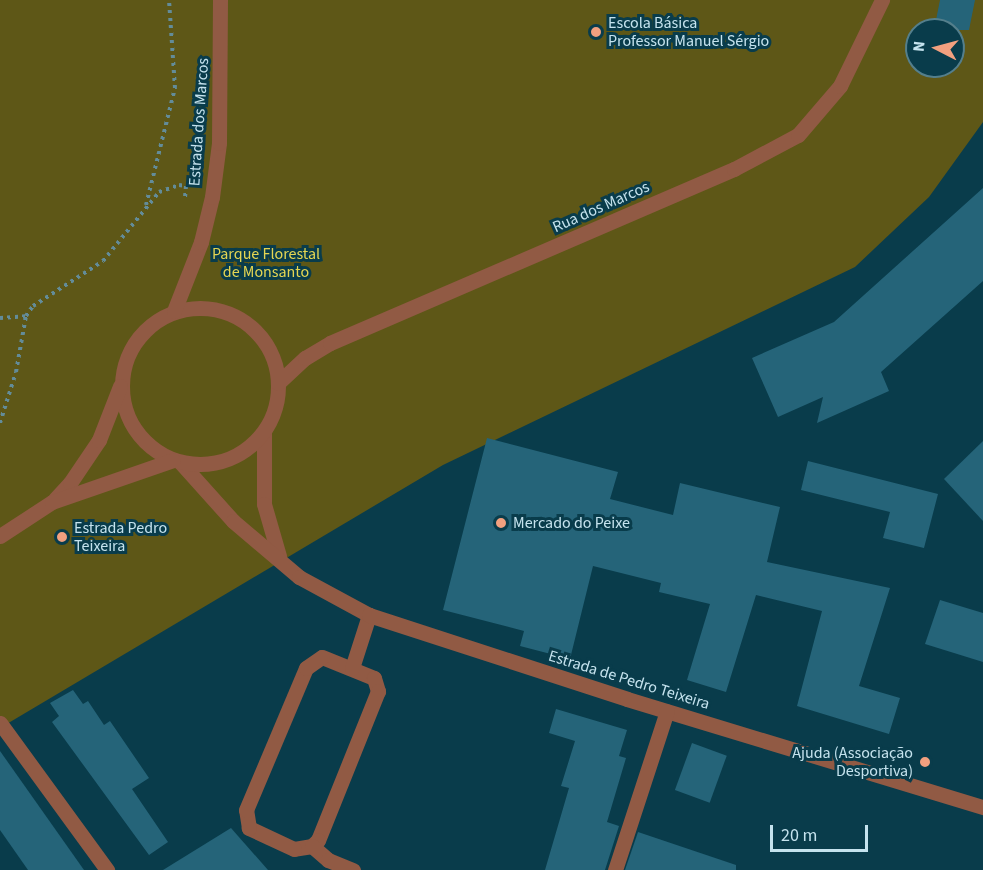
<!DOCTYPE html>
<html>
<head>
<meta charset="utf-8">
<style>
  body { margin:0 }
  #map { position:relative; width:983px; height:870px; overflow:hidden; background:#093c4b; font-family:"Source Sans 3",sans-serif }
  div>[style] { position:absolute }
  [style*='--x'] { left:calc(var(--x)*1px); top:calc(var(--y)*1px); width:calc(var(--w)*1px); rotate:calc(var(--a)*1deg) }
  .green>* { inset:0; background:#5e5717 }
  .building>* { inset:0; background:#256479; transform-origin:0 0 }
  .path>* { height:4px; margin-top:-2px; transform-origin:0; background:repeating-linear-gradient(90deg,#638c99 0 3px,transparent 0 7.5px) }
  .service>* { height:15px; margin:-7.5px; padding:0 7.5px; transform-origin:7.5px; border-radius:7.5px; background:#915a44 }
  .minor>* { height:15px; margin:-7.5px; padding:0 7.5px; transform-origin:7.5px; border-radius:7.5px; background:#915a44 }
  .tertiary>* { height:15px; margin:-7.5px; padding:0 7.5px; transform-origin:7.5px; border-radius:7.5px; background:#915a44 }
  .tertiary>.ring { margin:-7.5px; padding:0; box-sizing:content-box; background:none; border:15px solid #915a44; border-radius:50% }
  .dots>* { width:16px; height:16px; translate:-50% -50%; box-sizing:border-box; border:3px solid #093c4b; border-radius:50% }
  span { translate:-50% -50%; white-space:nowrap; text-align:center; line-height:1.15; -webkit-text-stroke:6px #093c4b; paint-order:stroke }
  .poi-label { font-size:16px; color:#c5e3ee }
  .left { translate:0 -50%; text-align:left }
  .right { translate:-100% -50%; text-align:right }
  .street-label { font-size:16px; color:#c5e3ee }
  .park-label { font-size:16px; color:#e4d552 }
  .north { position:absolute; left:905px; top:18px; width:60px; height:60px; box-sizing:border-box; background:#093c4b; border:2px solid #547f8c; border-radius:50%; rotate:276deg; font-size:16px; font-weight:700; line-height:24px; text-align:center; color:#c5e3ee }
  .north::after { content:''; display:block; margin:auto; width:21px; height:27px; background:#f2a07f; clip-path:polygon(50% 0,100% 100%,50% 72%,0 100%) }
  .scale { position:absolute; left:770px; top:825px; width:98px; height:27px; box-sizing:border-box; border:3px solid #c5e3ee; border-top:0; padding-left:8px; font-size:18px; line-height:21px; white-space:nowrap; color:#c5e3ee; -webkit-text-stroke:4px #093c4b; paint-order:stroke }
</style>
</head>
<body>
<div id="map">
  <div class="green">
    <i style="clip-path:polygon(evenodd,0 0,983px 0,983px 122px,929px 197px,855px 267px,443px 465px,0 728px,0 0,917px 30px,953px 30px,953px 66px,917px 66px,917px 30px)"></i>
  </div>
  <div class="building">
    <i style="clip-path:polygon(940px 0,975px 0,969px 30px,934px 30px)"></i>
    <i style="clip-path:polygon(983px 188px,983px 281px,881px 372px,889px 391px,817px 423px,823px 397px,778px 417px,752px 358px,834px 322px)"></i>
    <i style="clip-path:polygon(487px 438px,618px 472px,610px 499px,673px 515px,680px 483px,780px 507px,767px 562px,890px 588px,859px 686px,900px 698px,889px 734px,797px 706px,822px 611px,756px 595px,726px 692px,687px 680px,710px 604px,659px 592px,661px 583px,593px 566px,570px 659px,520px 646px,524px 631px,443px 610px)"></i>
    <i style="clip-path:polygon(983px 441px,983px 521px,944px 479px)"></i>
    <i style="clip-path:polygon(808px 461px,938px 494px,924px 548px,883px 538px,890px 512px,801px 490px)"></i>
    <i style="clip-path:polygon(940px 600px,983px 613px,983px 662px,925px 644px)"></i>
    <i style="clip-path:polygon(73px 690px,83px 704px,88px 701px,104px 725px,110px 721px,149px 778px,132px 789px,168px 842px,149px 855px,52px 722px,59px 716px,50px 703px)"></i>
    <i style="clip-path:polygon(556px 709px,627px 730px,619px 756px,626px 758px,607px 822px,619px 826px,605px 870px,545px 870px,569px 788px,561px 786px,575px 741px,549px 733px)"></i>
    <i style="left:692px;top:743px;width:37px;height:50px;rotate:20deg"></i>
    <i style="clip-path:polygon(0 751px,84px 870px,28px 870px,0 830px)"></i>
    <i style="clip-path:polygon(231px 828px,268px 870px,163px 870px)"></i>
    <i style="clip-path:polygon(638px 832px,736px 865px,736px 870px,625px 870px)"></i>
  </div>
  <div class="path">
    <i style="--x:146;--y:205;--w:121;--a:-76.1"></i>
    <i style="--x:175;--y:88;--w:88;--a:-93.9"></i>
    <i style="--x:0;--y:318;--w:26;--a:-4"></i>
    <i style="--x:0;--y:423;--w:53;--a:-72.6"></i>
    <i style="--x:16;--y:372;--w:57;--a:-79.9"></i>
    <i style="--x:26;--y:316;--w:12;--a:-55"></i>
    <i style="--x:33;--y:306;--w:83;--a:-32.7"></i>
    <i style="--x:103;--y:261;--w:89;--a:-50.9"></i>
    <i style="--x:159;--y:192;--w:21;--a:-19"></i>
    <i style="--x:179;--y:185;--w:7;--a:8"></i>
    <i style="--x:186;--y:186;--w:11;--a:95"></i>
  </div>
  <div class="service">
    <i style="--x:322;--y:657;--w:56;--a:22"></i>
    <i style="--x:374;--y:678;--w:14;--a:73"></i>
    <i style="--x:378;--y:691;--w:161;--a:111.9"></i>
    <i style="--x:318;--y:840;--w:8;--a:135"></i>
    <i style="--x:312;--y:846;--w:18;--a:171"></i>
    <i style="--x:294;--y:849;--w:50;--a:-155"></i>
    <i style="--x:249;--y:828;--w:18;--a:-99"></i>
    <i style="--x:246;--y:810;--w:154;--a:-67.1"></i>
    <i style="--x:306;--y:668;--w:19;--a:-35"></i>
    <i style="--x:352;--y:668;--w:56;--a:-72.2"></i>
    <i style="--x:312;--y:846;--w:21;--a:41"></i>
    <i style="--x:328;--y:860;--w:27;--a:22"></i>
  </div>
  <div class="minor">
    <i style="--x:264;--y:432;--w:72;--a:90"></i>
    <i style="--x:264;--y:504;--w:54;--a:73.9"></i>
    <i style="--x:181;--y:463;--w:78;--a:48.1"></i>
    <i style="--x:233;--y:521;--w:87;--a:40.3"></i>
    <i style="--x:299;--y:577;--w:80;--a:28.5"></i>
    <i style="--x:369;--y:615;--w:271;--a:18"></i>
    <i style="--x:627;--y:699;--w:372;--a:16.9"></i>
    <i style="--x:0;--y:723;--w:182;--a:53.9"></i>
    <i style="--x:615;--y:870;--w:167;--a:-71.9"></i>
  </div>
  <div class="tertiary">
    <i class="ring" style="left:122px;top:308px;width:141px;height:141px"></i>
    <i style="--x:174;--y:311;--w:74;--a:-68.6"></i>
    <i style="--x:201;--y:242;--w:46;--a:-76.3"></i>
    <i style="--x:212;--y:197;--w:54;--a:-82.6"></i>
    <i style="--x:219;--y:143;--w:143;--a:-89.6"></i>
    <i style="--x:278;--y:383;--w:37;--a:-43"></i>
    <i style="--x:305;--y:358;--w:29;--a:-31"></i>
    <i style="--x:330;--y:343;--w:440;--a:-23.3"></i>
    <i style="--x:734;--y:169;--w:72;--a:-28"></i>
    <i style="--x:798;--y:135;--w:65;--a:-49.4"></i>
    <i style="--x:840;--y:86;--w:96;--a:-64"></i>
    <i style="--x:55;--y:499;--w:22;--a:-47"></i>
    <i style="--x:70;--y:483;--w:52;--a:-56"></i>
    <i style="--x:99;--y:440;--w:58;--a:-68.7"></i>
    <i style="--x:0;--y:536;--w:62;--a:-33.2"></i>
    <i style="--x:52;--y:502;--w:128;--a:-19.1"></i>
  </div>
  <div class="dots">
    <i style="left:596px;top:32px;background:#f2a07f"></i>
    <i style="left:501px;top:523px;background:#f2a07f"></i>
    <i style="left:62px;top:537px;background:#f2a07f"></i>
    <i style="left:925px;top:762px;background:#f2a07f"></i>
  </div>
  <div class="poi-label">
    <span class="left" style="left:608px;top:32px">Escola Básica<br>Professor Manuel Sérgio</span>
    <span class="left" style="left:513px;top:523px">Mercado do Peixe</span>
    <span class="left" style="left:74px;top:537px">Estrada Pedro<br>Teixeira</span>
    <span class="right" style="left:913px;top:762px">Ajuda (Associação<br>Desportiva)</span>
  </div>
  <div class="street-label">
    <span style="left:199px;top:122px;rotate:-86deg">Estrada dos Marcos</span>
    <span style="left:601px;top:207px;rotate:-24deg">Rua dos Marcos</span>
    <span style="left:629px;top:680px;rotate:17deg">Estrada de Pedro Teixeira</span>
  </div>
  <div class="park-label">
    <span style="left:266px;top:263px">Parque Florestal<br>de Monsanto</span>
  </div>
  <div class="north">N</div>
  <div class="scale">20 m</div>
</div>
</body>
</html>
